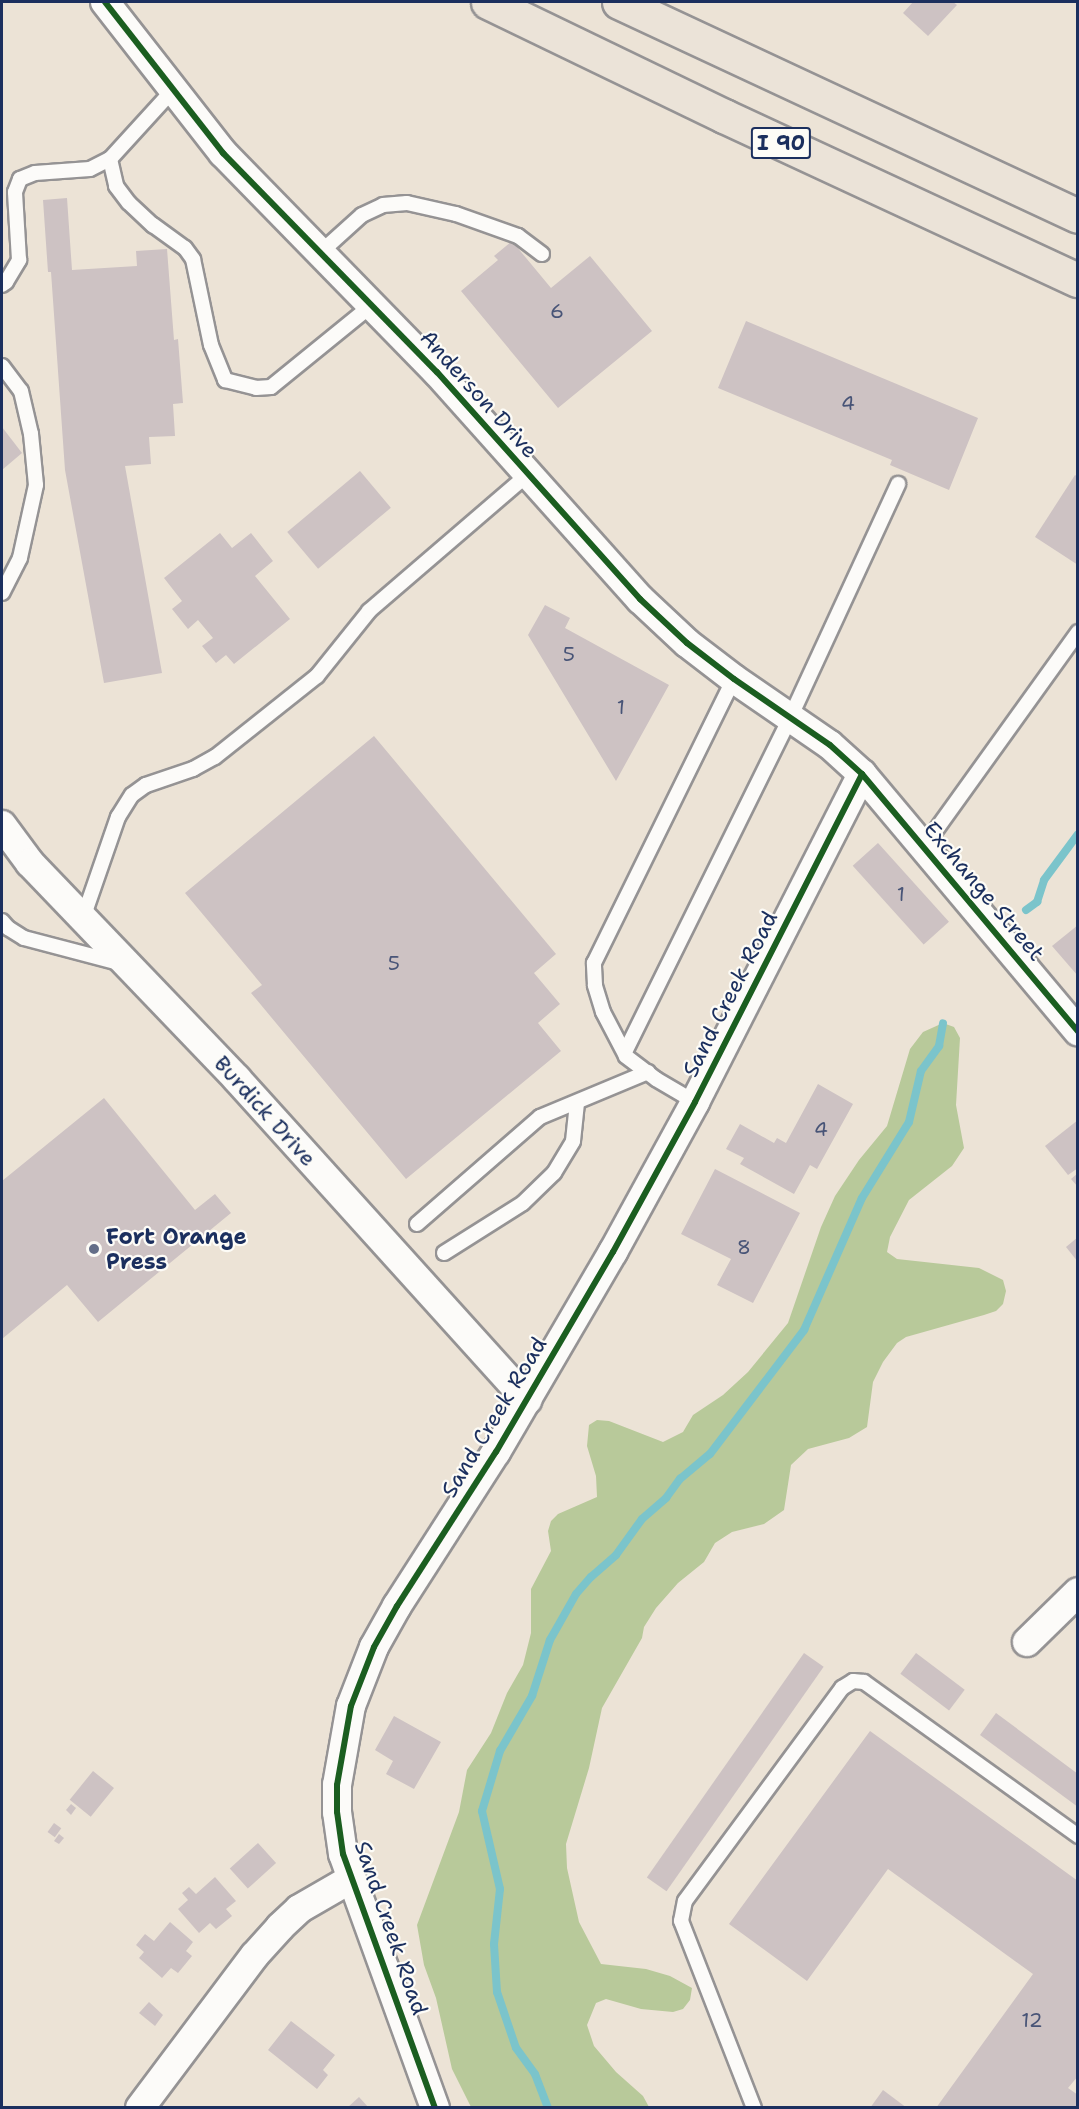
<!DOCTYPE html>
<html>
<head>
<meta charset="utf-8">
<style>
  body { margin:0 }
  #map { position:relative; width:1079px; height:2109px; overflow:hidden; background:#ece3d6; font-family:"Shantell Sans",sans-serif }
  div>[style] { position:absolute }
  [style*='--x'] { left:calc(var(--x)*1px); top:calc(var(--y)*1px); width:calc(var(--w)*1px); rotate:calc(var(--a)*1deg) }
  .forest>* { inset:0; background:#b8c99a }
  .stream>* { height:8px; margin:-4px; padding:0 4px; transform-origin:4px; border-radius:4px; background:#7bc4cb }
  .building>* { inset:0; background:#cdc2c3; transform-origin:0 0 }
  .roads { filter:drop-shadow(2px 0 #959394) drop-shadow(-2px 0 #959394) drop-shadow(0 2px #959394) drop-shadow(0 -2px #959394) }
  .service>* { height:14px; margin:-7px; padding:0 7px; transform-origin:7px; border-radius:7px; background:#fcfbf9 }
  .minor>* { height:28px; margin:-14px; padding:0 14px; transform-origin:14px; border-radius:14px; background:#fcfbf9 }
  .motorway>* { height:33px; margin:-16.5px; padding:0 16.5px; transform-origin:16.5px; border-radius:16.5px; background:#ebe3d8 }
  .cycleway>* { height:6px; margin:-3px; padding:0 3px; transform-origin:3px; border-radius:3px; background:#1b5e20 }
  .dots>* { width:16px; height:16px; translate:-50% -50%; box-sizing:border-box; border:3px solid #fdfcf7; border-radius:50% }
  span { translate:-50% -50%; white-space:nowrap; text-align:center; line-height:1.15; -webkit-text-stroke:4.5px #fdfcf7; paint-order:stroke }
  .number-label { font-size:20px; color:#485477 }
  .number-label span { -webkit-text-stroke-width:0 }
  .shield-label span { padding:2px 4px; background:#fdfcf7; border:2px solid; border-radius:4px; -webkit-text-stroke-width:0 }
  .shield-label { font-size:21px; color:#1b2f5e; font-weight:700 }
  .street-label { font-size:22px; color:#1b2f5e }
  .poi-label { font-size:22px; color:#1b2f5e; font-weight:700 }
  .left { translate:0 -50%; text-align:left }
  .frame { position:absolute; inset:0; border:3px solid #1b2f5e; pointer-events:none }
</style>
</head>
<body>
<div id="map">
  <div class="forest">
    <i style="clip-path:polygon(943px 1023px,954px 1027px,960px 1038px,956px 1105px,964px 1148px,952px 1166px,909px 1200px,890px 1237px,887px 1252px,897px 1259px,979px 1268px,1003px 1280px,1006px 1291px,1003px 1304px,996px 1311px,984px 1315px,906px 1337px,897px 1343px,883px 1362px,873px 1382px,867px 1427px,849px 1438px,808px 1449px,791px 1465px,784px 1510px,764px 1524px,732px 1532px,715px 1543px,704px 1562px,678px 1583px,656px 1608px,644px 1627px,642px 1638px,602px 1708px,589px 1768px,566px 1844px,567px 1868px,579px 1922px,601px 1964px,646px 1969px,670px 1976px,692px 1988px,690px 2000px,683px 2009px,673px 2012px,641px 2009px,606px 1999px,596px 2003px,587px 2025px,594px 2046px,616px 2072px,643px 2096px,649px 2107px,471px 2107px,452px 2069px,436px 1998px,424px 1965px,417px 1925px,459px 1812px,467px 1770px,491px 1733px,507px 1693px,523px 1665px,531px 1633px,531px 1589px,551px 1551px,548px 1531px,551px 1521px,558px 1514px,597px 1497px,596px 1476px,587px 1446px,589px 1425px,597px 1420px,609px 1421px,663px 1442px,683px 1432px,693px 1415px,723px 1395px,748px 1372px,788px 1323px,821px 1227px,835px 1196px,859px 1160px,887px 1126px,910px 1049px,923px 1032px)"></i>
  </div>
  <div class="stream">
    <i style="--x:1026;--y:910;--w:14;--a:-36"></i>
    <i style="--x:1037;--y:902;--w:23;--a:-72"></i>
    <i style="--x:1044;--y:880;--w:57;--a:-53.5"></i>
    <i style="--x:548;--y:2108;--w:36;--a:-111"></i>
    <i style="--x:535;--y:2074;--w:32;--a:-126"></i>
    <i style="--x:516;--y:2048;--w:59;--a:-108.7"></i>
    <i style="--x:497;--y:1992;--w:48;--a:-93.6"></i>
    <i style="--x:494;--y:1944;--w:55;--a:-83.8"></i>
    <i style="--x:500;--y:1889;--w:80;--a:-103"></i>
    <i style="--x:482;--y:1811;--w:63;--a:-73.3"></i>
    <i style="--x:500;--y:1751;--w:64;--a:-59.8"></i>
    <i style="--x:532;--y:1696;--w:59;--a:-72.2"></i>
    <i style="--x:550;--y:1640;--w:53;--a:-60.5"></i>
    <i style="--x:576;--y:1594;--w:23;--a:-49"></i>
    <i style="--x:591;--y:1577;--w:33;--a:-41"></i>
    <i style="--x:616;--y:1555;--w:44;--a:-54.2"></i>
    <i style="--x:642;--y:1519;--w:32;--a:-41"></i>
    <i style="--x:666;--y:1498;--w:24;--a:-54"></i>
    <i style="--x:680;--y:1479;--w:39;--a:-40"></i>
    <i style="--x:710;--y:1454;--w:156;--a:-52.8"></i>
    <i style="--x:804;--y:1330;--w:144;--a:-66.3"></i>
    <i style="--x:862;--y:1198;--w:89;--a:-58.3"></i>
    <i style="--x:909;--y:1122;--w:52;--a:-76.8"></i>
    <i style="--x:921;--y:1071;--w:31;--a:-54"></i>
    <i style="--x:939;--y:1046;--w:23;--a:-80"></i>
  </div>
  <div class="building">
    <i style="clip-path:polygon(913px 2px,953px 2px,957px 5px,928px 36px,903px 13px)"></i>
    <i style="clip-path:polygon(67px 198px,72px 270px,137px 266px,136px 251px,167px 249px,174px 340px,178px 339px,183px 403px,173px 404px,175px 436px,149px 437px,151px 464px,125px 466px,162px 673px,104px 683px,65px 470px,51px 272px,48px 272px,43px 200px)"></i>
    <i style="clip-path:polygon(512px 241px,551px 288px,590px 256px,652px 331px,558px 408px,461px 291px,498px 260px,494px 256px)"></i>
    <i style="clip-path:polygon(746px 321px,978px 418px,949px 490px,890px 465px,892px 460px,718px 388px)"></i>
    <i style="clip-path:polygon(2px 427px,22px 453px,2px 470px)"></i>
    <i style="left:360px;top:471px;width:48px;height:95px;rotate:50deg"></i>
    <i style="clip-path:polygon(1075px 475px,1078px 477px,1078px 565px,1035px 537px)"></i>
    <i style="clip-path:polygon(220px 533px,232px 548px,251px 533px,273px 561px,255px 576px,290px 619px,234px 664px,226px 655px,216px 663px,202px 646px,213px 638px,198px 620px,188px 629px,172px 609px,182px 601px,164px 578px)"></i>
    <i style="clip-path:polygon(545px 605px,570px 618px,565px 628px,669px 685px,616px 781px,528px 635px)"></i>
    <i style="clip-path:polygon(374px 736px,556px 954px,534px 973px,560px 1004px,538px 1023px,561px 1051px,406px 1179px,251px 993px,262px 985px,185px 893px)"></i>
    <i style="left:878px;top:843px;width:106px;height:34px;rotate:48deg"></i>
    <i style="clip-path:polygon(1078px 925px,1078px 976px,1052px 946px)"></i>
    <i style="clip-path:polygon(818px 1084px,853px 1104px,817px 1169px,810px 1165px,794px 1194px,740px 1164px,744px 1158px,726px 1149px,740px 1124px,774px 1143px,777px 1138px,786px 1143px)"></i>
    <i style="clip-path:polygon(104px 1098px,195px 1210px,215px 1194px,231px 1213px,98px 1322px,67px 1285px,2px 1339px,2px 1181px)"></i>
    <i style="clip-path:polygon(1078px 1120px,1078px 1168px,1068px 1175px,1045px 1146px)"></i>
    <i style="clip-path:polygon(715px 1169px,800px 1213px,753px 1303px,717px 1285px,731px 1259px,681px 1234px)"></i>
    <i style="clip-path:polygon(1078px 1173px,1078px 1187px,1071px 1179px)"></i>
    <i style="clip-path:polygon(1078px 1237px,1078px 1262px,1066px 1247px)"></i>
    <i style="left:804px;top:1653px;width:24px;height:274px;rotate:35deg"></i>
    <i style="left:916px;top:1653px;width:61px;height:26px;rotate:37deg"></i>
    <i style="clip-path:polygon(996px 1713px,1078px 1774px,1078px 1807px,980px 1735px)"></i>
    <i style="clip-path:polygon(394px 1716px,441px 1742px,414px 1789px,386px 1774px,393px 1761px,375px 1750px)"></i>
    <i style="clip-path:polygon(870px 1731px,1078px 1881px,1078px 2076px,1068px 2088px,1078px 2095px,1078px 2108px,936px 2108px,1033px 1974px,888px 1869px,807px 1981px,729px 1924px)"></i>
    <i style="left:93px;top:1771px;width:27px;height:37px;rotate:39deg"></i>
    <i style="clip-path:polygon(71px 1804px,76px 1808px,71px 1815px,66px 1810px)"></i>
    <i style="left:54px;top:1823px;width:9px;height:11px;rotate:36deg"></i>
    <i style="clip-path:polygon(59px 1834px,64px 1838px,59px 1844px,54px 1841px)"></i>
    <i style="left:258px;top:1843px;width:27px;height:38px;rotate:48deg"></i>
    <i style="clip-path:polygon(215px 1877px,236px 1901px,226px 1909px,232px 1916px,216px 1929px,210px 1923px,199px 1933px,178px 1909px,188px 1900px,182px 1893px,189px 1887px,196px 1894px)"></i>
    <i style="clip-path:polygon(170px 1922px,193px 1942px,186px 1951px,192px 1956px,178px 1973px,171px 1968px,162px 1978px,139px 1958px,144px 1952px,136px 1945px,145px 1934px,154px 1941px)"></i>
    <i style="clip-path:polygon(149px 2002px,163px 2015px,155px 2026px,139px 2013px)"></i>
    <i style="clip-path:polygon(291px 2021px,335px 2055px,323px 2070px,328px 2075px,317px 2089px,268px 2050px)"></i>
    <i style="clip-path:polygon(883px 2090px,907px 2108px,870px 2108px)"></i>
    <i style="clip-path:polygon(359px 2097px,369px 2108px,347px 2108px)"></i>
  </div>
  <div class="roads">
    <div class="service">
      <i style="--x:110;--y:159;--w:28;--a:77"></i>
      <i style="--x:116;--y:186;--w:21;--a:53"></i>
      <i style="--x:129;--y:203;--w:33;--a:43"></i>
      <i style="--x:153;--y:225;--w:39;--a:36"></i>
      <i style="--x:185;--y:248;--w:14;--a:54"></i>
      <i style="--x:193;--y:259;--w:88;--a:78.2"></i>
      <i style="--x:211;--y:345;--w:38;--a:68"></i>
      <i style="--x:225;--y:380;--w:32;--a:14"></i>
      <i style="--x:256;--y:388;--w:15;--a:-4"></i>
      <i style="--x:271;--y:387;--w:130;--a:-39.1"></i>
      <i style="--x:321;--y:252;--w:55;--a:-42.1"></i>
      <i style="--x:362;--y:215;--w:23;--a:-25"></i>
      <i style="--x:383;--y:205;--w:24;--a:-5"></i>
      <i style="--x:407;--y:203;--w:50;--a:12.7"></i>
      <i style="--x:456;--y:214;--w:66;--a:19.5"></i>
      <i style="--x:518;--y:236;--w:30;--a:37"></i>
      <i style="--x:2;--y:285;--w:5;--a:-37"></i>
      <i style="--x:6;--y:282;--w:26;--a:-59"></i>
      <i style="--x:19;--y:260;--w:68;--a:-93.4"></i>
      <i style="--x:15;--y:192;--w:14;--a:-69"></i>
      <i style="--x:20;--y:179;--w:16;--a:-22"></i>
      <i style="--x:35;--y:173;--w:55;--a:-4.2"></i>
      <i style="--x:90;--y:169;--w:22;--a:-27"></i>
      <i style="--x:110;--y:159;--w:93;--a:-47.6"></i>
      <i style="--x:2;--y:366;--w:31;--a:53"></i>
      <i style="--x:21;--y:391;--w:44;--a:76.9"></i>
      <i style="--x:31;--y:434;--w:51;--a:84.4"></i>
      <i style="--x:36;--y:485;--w:75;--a:102.4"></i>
      <i style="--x:20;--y:558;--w:39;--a:117"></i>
      <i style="--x:923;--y:848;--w:266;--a:-54.3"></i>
      <i style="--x:83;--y:918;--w:107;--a:-70.9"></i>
      <i style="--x:118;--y:817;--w:26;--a:-58"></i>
      <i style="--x:132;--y:795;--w:17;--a:-36"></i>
      <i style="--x:146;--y:785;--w:50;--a:-18.8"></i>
      <i style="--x:193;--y:769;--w:25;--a:-29"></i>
      <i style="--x:215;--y:757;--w:130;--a:-38.5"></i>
      <i style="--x:317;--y:676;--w:83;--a:-51.3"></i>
      <i style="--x:369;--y:611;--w:210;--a:-40.7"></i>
      <i style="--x:2;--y:921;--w:9;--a:49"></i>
      <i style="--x:8;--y:928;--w:19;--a:32"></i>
      <i style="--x:24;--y:938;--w:98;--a:14.7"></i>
      <i style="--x:625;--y:1052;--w:373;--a:-63.7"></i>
      <i style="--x:790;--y:718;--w:258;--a:-65.2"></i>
      <i style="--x:695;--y:1102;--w:45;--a:-149.5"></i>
      <i style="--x:656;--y:1079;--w:38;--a:-143"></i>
      <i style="--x:626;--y:1056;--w:50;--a:-117.6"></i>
      <i style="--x:603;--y:1012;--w:28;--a:-107"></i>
      <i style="--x:595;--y:985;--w:22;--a:-93"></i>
      <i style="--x:594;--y:963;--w:317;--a:-63.8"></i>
      <i style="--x:417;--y:1224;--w:163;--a:-41"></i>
      <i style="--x:540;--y:1117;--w:117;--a:-22.6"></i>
      <i style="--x:444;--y:1253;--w:93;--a:-32.3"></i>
      <i style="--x:523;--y:1203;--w:43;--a:-44.1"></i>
      <i style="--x:554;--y:1173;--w:37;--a:-59"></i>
      <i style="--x:573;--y:1141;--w:39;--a:-84"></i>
      <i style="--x:754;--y:2108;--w:201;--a:-111.3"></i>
      <i style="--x:681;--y:1921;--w:20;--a:-79"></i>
      <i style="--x:685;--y:1901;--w:265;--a:-53.6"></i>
      <i style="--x:842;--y:1688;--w:13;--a:-32"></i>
      <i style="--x:853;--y:1681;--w:11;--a:5"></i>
      <i style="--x:864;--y:1682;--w:264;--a:35.7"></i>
    </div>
    <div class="minor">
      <i style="--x:105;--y:2;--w:192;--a:52"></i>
      <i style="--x:223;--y:153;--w:306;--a:45.7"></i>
      <i style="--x:437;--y:372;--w:305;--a:48.2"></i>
      <i style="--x:640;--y:599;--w:64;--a:43.1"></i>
      <i style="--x:687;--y:643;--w:59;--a:37.5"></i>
      <i style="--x:734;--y:679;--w:116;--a:34.5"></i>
      <i style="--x:830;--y:745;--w:43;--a:42.2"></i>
      <i style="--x:862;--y:774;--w:336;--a:50"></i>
      <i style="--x:2;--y:825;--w:47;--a:53.6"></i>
      <i style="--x:30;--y:863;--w:299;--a:46.2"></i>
      <i style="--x:237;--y:1079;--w:433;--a:47.9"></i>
      <i style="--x:1027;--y:1642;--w:71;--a:-44.4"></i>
      <i style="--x:140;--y:2108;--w:191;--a:-53.1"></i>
      <i style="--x:255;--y:1955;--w:38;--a:-48"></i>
      <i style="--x:280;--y:1927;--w:26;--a:-43"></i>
      <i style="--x:299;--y:1909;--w:60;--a:-30"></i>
      <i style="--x:435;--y:2108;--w:270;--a:-109.9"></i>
      <i style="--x:343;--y:1854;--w:42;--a:-98.1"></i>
      <i style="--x:337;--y:1812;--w:27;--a:-90"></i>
      <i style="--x:337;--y:1785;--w:80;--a:-80"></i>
      <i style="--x:351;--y:1706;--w:63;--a:-68.7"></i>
      <i style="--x:374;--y:1647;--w:47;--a:-60.7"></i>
      <i style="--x:397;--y:1606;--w:183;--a:-57.3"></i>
      <i style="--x:496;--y:1452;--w:232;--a:-59.7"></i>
      <i style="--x:613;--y:1252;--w:171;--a:-61.3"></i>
      <i style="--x:695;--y:1102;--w:368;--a:-63"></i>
    </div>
    <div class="motorway">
      <i style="--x:488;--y:2;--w:262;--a:25.8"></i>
      <i style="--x:724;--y:116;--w:390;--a:24.9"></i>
      <i style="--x:619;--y:2;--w:506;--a:25"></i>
    </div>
  </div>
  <div class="cycleway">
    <i style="--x:105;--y:2;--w:192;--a:52"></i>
    <i style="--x:223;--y:153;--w:306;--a:45.7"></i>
    <i style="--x:437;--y:372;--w:305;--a:48.2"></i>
    <i style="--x:640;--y:599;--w:64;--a:43.1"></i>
    <i style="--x:687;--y:643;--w:59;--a:37.5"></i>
    <i style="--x:734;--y:679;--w:116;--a:34.5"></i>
    <i style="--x:830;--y:745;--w:43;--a:42.2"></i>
    <i style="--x:862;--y:774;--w:336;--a:50"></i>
    <i style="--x:435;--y:2108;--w:270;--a:-109.9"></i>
    <i style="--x:343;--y:1854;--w:42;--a:-98.1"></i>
    <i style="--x:337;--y:1812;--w:27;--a:-90"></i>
    <i style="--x:337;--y:1785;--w:80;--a:-80"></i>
    <i style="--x:351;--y:1706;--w:63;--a:-68.7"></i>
    <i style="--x:374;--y:1647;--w:47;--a:-60.7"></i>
    <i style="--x:397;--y:1606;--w:183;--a:-57.3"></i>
    <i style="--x:496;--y:1452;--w:232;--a:-59.7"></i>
    <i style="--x:613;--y:1252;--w:171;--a:-61.3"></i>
    <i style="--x:695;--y:1102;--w:368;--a:-63"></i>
  </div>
  <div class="dots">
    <i style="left:94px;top:1249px;background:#646e88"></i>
  </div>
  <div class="number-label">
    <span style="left:557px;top:311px">6</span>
    <span style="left:848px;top:403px">4</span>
    <span style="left:569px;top:654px">5</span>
    <span style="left:621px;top:707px">1</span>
    <span style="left:901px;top:894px">1</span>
    <span style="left:394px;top:963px">5</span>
    <span style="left:821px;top:1129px">4</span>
    <span style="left:744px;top:1247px">8</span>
    <span style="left:1032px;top:2020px">12</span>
  </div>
  <div class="shield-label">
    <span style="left:781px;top:143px">I 90</span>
  </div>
  <div class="street-label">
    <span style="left:479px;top:394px;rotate:48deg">Anderson Drive</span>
    <span style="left:984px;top:891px;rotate:50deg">Exchange Street</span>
    <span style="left:730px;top:994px;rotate:-63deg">Sand Creek Road</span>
    <span style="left:265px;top:1111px;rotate:48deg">Burdick Drive</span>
    <span style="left:494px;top:1417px;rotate:-59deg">Sand Creek Road</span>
    <span style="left:391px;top:1928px;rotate:71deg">Sand Creek Road</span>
  </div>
  <div class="poi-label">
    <span class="left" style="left:106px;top:1249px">Fort Orange<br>Press</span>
  </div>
  <div class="frame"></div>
</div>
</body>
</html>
